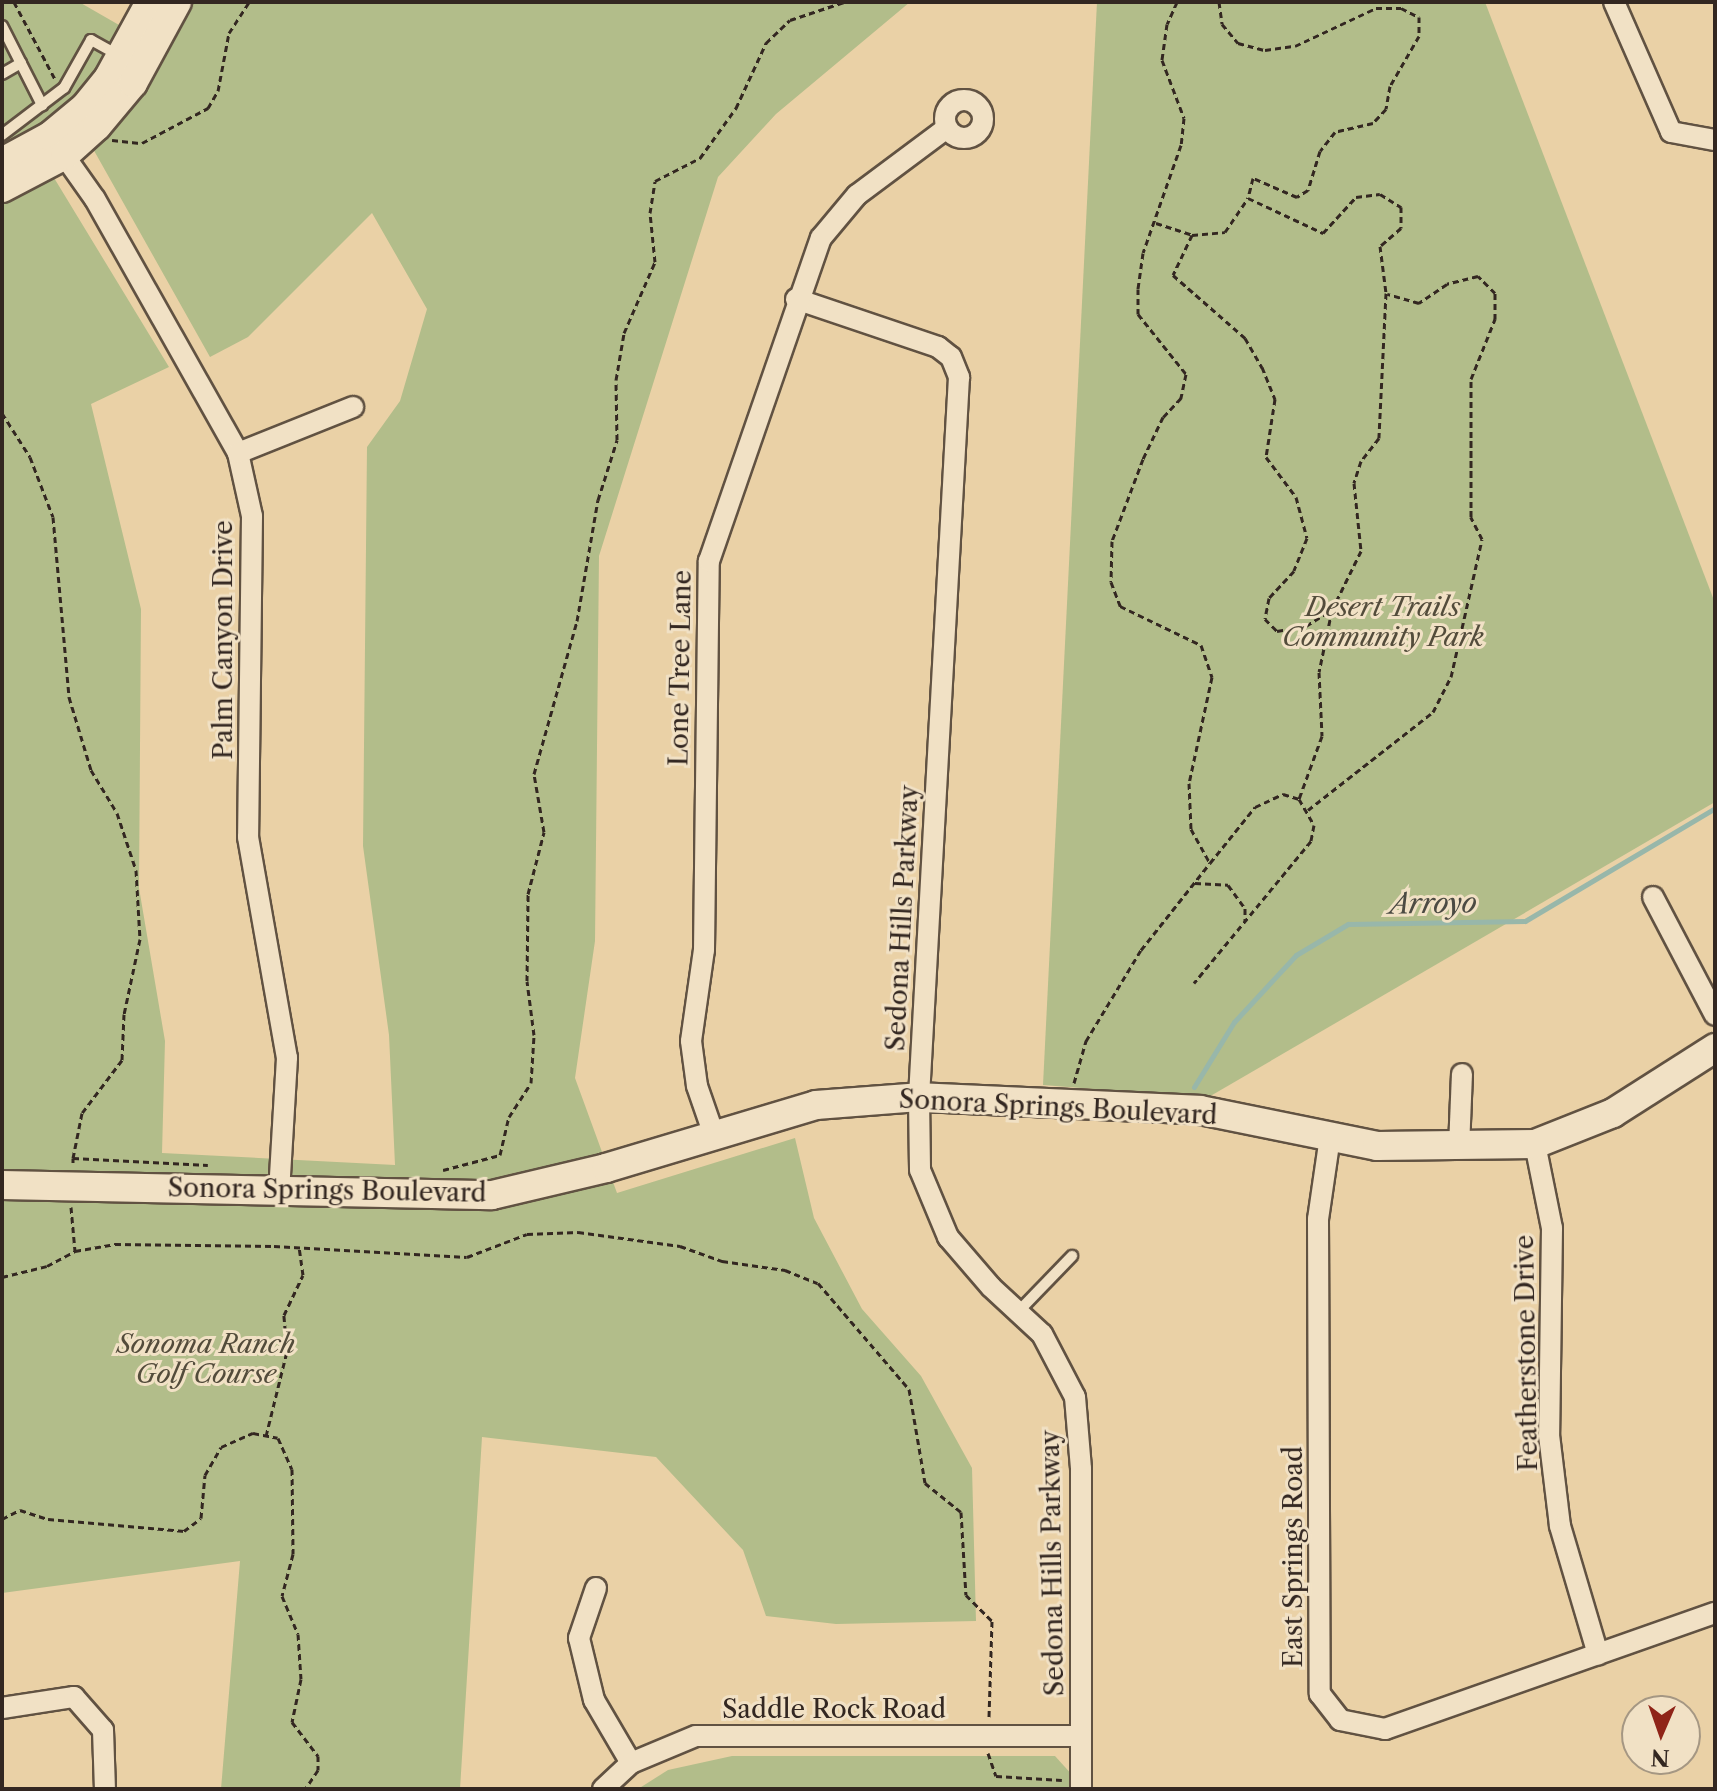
<!DOCTYPE html>
<html>
<head>
<meta charset="utf-8">
<style>
  body { margin:0 }
  #map { position:relative; width:1717px; height:1791px; overflow:hidden; background:#ead1a6; font-family:"Libre Caslon Text",serif }
  div>[style] { position:absolute }
  [style*='--x'] { left:calc(var(--x)*1px); top:calc(var(--y)*1px); width:calc(var(--w)*1px); rotate:calc(var(--a)*1deg) }
  .green>* { inset:0; background:#b2bd8a }
  .stream>* { height:5px; margin:-2.5px; padding:0 2.5px; transform-origin:2.5px; border-radius:2.5px; background:#98b7aa }
  .path>* { height:3px; margin-top:-1.5px; transform-origin:0; background:repeating-linear-gradient(90deg,#332721 0 6px,transparent 0 10px) }
  .roads { filter:drop-shadow(2px 0 #615242) drop-shadow(-2px 0 #615242) drop-shadow(0 2px #615242) drop-shadow(0 -2px #615242) }
  .lane>* { height:10px; margin:-5px; padding:0 5px; transform-origin:5px; border-radius:5px; background:#f1e1c5 }
  .street>* { height:20px; margin:-10px; padding:0 10px; transform-origin:10px; border-radius:10px; background:#f1e1c5 }
  .street>.ring { margin:-10px; padding:0; box-sizing:content-box; background:none; border:20px solid #f1e1c5; border-radius:50% }
  .secondary>* { height:28px; margin:-14px; padding:0 14px; transform-origin:14px; border-radius:14px; background:#f1e1c5 }
  span { translate:-50% -50%; white-space:nowrap; text-align:center; line-height:1.15; -webkit-text-stroke:6px #f1e1c5; paint-order:stroke }
  .park-label { font-size:26px; color:#534c3b; font-style:italic }
  .street-label { font-size:26px; color:#332721 }
  .water-label { font-size:28px; color:#4c4b43; font-style:italic }
  .frame { position:absolute; inset:0; border:4px solid #332721; pointer-events:none }
  .north { position:absolute; left:1621px; top:1695px; width:80px; height:80px; box-sizing:border-box; background:#f1e1c5; border:2px solid #a59783; border-radius:50%; rotate:182deg; font-size:22px; font-weight:700; line-height:32px; text-align:center; color:#332721 }
  .north::after { content:''; display:block; margin:auto; width:28px; height:36px; background:#8f2418; clip-path:polygon(50% 0,100% 100%,50% 72%,0 100%) }
</style>
</head>
<body>
<div id="map">
  <div class="green">
    <i style="clip-path:polygon(2px 2px,79px 2px,126px 29px,86px 93px,31px 140px,169px 367px,91px 404px,141px 609px,139px 888px,165px 1041px,162px 1153px,395px 1165px,389px 1035px,363px 846px,367px 447px,400px 401px,427px 309px,372px 213px,248px 337px,210px 357px,92px 147px,149px 77px,194px 2px,910px 2px,776px 114px,718px 177px,599px 556px,595px 941px,575px 1078px,617px 1193px,795px 1138px,814px 1218px,862px 1309px,921px 1376px,972px 1468px,976px 1621px,836px 1624px,766px 1616px,743px 1550px,656px 1457px,482px 1437px,460px 1789px,221px 1789px,240px 1561px,2px 1593px)"></i>
    <i style="clip-path:polygon(1097px 2px,1485px 2px,1715px 603px,1715px 802px,1207px 1098px,1043px 1085px)"></i>
    <i style="clip-path:polygon(732px 1756px,1055px 1756px,1074px 1777px,1074px 1789px,638px 1789px,668px 1770px)"></i>
  </div>
  <div class="stream">
    <i style="--x:1194;--y:1087;--w:76;--a:-58.4"></i>
    <i style="--x:1234;--y:1022;--w:91;--a:-47.2"></i>
    <i style="--x:1296;--y:955;--w:61;--a:-30.8"></i>
    <i style="--x:1348;--y:924;--w:177;--a:-1"></i>
    <i style="--x:1525;--y:921;--w:221;--a:-30.7"></i>
  </div>
  <div class="path">
    <i style="--x:14;--y:2;--w:87;--a:62"></i>
    <i style="--x:1177;--y:2;--w:24;--a:114"></i>
    <i style="--x:1167;--y:24;--w:36;--a:98"></i>
    <i style="--x:1162;--y:60;--w:62;--a:69.2"></i>
    <i style="--x:1184;--y:118;--w:27;--a:96"></i>
    <i style="--x:1181;--y:145;--w:114;--a:109.4"></i>
    <i style="--x:1143;--y:253;--w:36;--a:98"></i>
    <i style="--x:1138;--y:289;--w:25;--a:90"></i>
    <i style="--x:1138;--y:314;--w:77;--a:51.3"></i>
    <i style="--x:1186;--y:374;--w:25;--a:102"></i>
    <i style="--x:1181;--y:398;--w:26;--a:133"></i>
    <i style="--x:1163;--y:417;--w:47;--a:115.5"></i>
    <i style="--x:1143;--y:459;--w:88;--a:110.7"></i>
    <i style="--x:1112;--y:541;--w:41;--a:91.4"></i>
    <i style="--x:1111;--y:582;--w:26;--a:69"></i>
    <i style="--x:1120;--y:606;--w:90;--a:25.7"></i>
    <i style="--x:1201;--y:645;--w:34;--a:71"></i>
    <i style="--x:1212;--y:677;--w:108;--a:102.2"></i>
    <i style="--x:1189;--y:783;--w:46;--a:87.5"></i>
    <i style="--x:1191;--y:829;--w:39;--a:61"></i>
    <i style="--x:1219;--y:2;--w:22;--a:82"></i>
    <i style="--x:1222;--y:24;--w:25;--a:50"></i>
    <i style="--x:1238;--y:43;--w:28;--a:15"></i>
    <i style="--x:1265;--y:50;--w:30;--a:-8"></i>
    <i style="--x:1295;--y:46;--w:89;--a:-25.1"></i>
    <i style="--x:1376;--y:8;--w:25;--a:0"></i>
    <i style="--x:1401;--y:8;--w:20;--a:27"></i>
    <i style="--x:1419;--y:17;--w:19;--a:90"></i>
    <i style="--x:1419;--y:36;--w:58;--a:120.1"></i>
    <i style="--x:1390;--y:86;--w:23;--a:100"></i>
    <i style="--x:1386;--y:109;--w:19;--a:133"></i>
    <i style="--x:1373;--y:123;--w:39;--a:167"></i>
    <i style="--x:1335;--y:132;--w:24;--a:128"></i>
    <i style="--x:1320;--y:151;--w:41;--a:107.1"></i>
    <i style="--x:1308;--y:190;--w:13;--a:148"></i>
    <i style="--x:1297;--y:197;--w:48;--a:-156.6"></i>
    <i style="--x:1253;--y:178;--w:21;--a:104"></i>
    <i style="--x:112;--y:140;--w:30;--a:6"></i>
    <i style="--x:142;--y:143;--w:75;--a:-27.9"></i>
    <i style="--x:208;--y:108;--w:20;--a:-60"></i>
    <i style="--x:218;--y:91;--w:59;--a:-79.3"></i>
    <i style="--x:229;--y:33;--w:37;--a:-57"></i>
    <i style="--x:1156;--y:223;--w:38;--a:18"></i>
    <i style="--x:1192;--y:235;--w:33;--a:-5"></i>
    <i style="--x:1225;--y:232;--w:41;--a:-55.9"></i>
    <i style="--x:1248;--y:198;--w:83;--a:25"></i>
    <i style="--x:1323;--y:233;--w:49;--a:-47.5"></i>
    <i style="--x:1356;--y:197;--w:24;--a:-7"></i>
    <i style="--x:1380;--y:194;--w:25;--a:32"></i>
    <i style="--x:1401;--y:207;--w:21;--a:90"></i>
    <i style="--x:1401;--y:228;--w:28;--a:139"></i>
    <i style="--x:1380;--y:246;--w:47;--a:82.7"></i>
    <i style="--x:1386;--y:293;--w:145;--a:92.8"></i>
    <i style="--x:1379;--y:438;--w:29;--a:128"></i>
    <i style="--x:1361;--y:461;--w:23;--a:108"></i>
    <i style="--x:1354;--y:483;--w:68;--a:84.1"></i>
    <i style="--x:1361;--y:551;--w:66;--a:116.2"></i>
    <i style="--x:1332;--y:610;--w:63;--a:101.8"></i>
    <i style="--x:1319;--y:672;--w:64;--a:87.3"></i>
    <i style="--x:1322;--y:736;--w:67;--a:110.1"></i>
    <i style="--x:1192;--y:235;--w:44;--a:115.4"></i>
    <i style="--x:1173;--y:275;--w:96;--a:41.2"></i>
    <i style="--x:1245;--y:338;--w:34;--a:60"></i>
    <i style="--x:1262;--y:367;--w:35;--a:68"></i>
    <i style="--x:1275;--y:399;--w:59;--a:98.8"></i>
    <i style="--x:1266;--y:457;--w:50;--a:53.1"></i>
    <i style="--x:1296;--y:497;--w:42;--a:75"></i>
    <i style="--x:1307;--y:538;--w:35;--a:112"></i>
    <i style="--x:1294;--y:571;--w:37;--a:133"></i>
    <i style="--x:1269;--y:598;--w:21;--a:101"></i>
    <i style="--x:1265;--y:619;--w:17;--a:45"></i>
    <i style="--x:1277;--y:631;--w:29;--a:-10"></i>
    <i style="--x:1306;--y:626;--w:31;--a:-32"></i>
    <i style="--x:2;--y:413;--w:52;--a:57.5"></i>
    <i style="--x:30;--y:457;--w:64;--a:69"></i>
    <i style="--x:53;--y:517;--w:181;--a:84.9"></i>
    <i style="--x:69;--y:697;--w:76;--a:73.2"></i>
    <i style="--x:91;--y:770;--w:50;--a:58.8"></i>
    <i style="--x:117;--y:813;--w:60;--a:71.6"></i>
    <i style="--x:136;--y:870;--w:69;--a:86.7"></i>
    <i style="--x:140;--y:939;--w:77;--a:102"></i>
    <i style="--x:124;--y:1014;--w:46;--a:92.5"></i>
    <i style="--x:122;--y:1060;--w:66;--a:127"></i>
    <i style="--x:82;--y:1113;--w:46;--a:101.3"></i>
    <i style="--x:1308;--y:810;--w:159;--a:-38.1"></i>
    <i style="--x:1433;--y:712;--w:39;--a:-63"></i>
    <i style="--x:1451;--y:677;--w:141;--a:-77.3"></i>
    <i style="--x:1482;--y:539;--w:25;--a:-117"></i>
    <i style="--x:1471;--y:517;--w:138;--a:-90"></i>
    <i style="--x:1471;--y:379;--w:65;--a:-68.2"></i>
    <i style="--x:1495;--y:319;--w:26;--a:-90"></i>
    <i style="--x:1495;--y:293;--w:24;--a:-135"></i>
    <i style="--x:1478;--y:276;--w:32;--a:166"></i>
    <i style="--x:1447;--y:284;--w:34;--a:146"></i>
    <i style="--x:1419;--y:303;--w:33;--a:-164"></i>
    <i style="--x:1195;--y:883;--w:33;--a:3"></i>
    <i style="--x:1228;--y:885;--w:29;--a:54"></i>
    <i style="--x:1245;--y:908;--w:13;--a:90"></i>
    <i style="--x:1074;--y:1083;--w:44;--a:-74.1"></i>
    <i style="--x:1086;--y:1041;--w:106;--a:-58.9"></i>
    <i style="--x:1141;--y:950;--w:111;--a:-51.6"></i>
    <i style="--x:1210;--y:863;--w:72;--a:-51.2"></i>
    <i style="--x:1255;--y:807;--w:31;--a:-25"></i>
    <i style="--x:1283;--y:794;--w:17;--a:17"></i>
    <i style="--x:1299;--y:799;--w:30;--a:60"></i>
    <i style="--x:1314;--y:825;--w:16;--a:101"></i>
    <i style="--x:1311;--y:841;--w:184;--a:129.5"></i>
    <i style="--x:73;--y:1163;--w:5;--a:-90"></i>
    <i style="--x:73;--y:1158;--w:135;--a:3"></i>
    <i style="--x:443;--y:1170;--w:59;--a:-14.7"></i>
    <i style="--x:500;--y:1155;--w:39;--a:-77"></i>
    <i style="--x:509;--y:1117;--w:40;--a:-57.1"></i>
    <i style="--x:531;--y:1083;--w:48;--a:-86.4"></i>
    <i style="--x:534;--y:1035;--w:54;--a:-97.4"></i>
    <i style="--x:527;--y:981;--w:87;--a:-89.3"></i>
    <i style="--x:528;--y:894;--w:64;--a:-75.5"></i>
    <i style="--x:544;--y:832;--w:59;--a:-99.8"></i>
    <i style="--x:534;--y:774;--w:159;--a:-74.3"></i>
    <i style="--x:577;--y:621;--w:123;--a:-80.2"></i>
    <i style="--x:598;--y:500;--w:63;--a:-72.4"></i>
    <i style="--x:617;--y:440;--w:60;--a:-91"></i>
    <i style="--x:616;--y:380;--w:48;--a:-80.3"></i>
    <i style="--x:624;--y:333;--w:77;--a:-66.4"></i>
    <i style="--x:655;--y:262;--w:49;--a:-95.8"></i>
    <i style="--x:650;--y:213;--w:32;--a:-81"></i>
    <i style="--x:655;--y:181;--w:51;--a:-27.1"></i>
    <i style="--x:700;--y:158;--w:62;--a:-54.2"></i>
    <i style="--x:736;--y:108;--w:72;--a:-65.2"></i>
    <i style="--x:766;--y:43;--w:33;--a:-44"></i>
    <i style="--x:790;--y:20;--w:57;--a:-18.4"></i>
    <i style="--x:71;--y:1207;--w:44;--a:84.8"></i>
    <i style="--x:2;--y:1277;--w:46;--a:-13.7"></i>
    <i style="--x:47;--y:1266;--w:32;--a:-28"></i>
    <i style="--x:75;--y:1251;--w:41;--a:-9.9"></i>
    <i style="--x:115;--y:1244;--w:159;--a:0.7"></i>
    <i style="--x:274;--y:1246;--w:193;--a:3.3"></i>
    <i style="--x:467;--y:1257;--w:64;--a:-21"></i>
    <i style="--x:527;--y:1234;--w:51;--a:-2.2"></i>
    <i style="--x:578;--y:1232;--w:103;--a:7.8"></i>
    <i style="--x:680;--y:1246;--w:45;--a:19.7"></i>
    <i style="--x:722;--y:1261;--w:64;--a:8.1"></i>
    <i style="--x:785;--y:1270;--w:35;--a:22"></i>
    <i style="--x:818;--y:1283;--w:140;--a:49.4"></i>
    <i style="--x:909;--y:1389;--w:95;--a:80.3"></i>
    <i style="--x:925;--y:1483;--w:46;--a:38.9"></i>
    <i style="--x:961;--y:1512;--w:83;--a:86.6"></i>
    <i style="--x:966;--y:1595;--w:37;--a:45"></i>
    <i style="--x:992;--y:1621;--w:96;--a:91.8"></i>
    <i style="--x:266;--y:1436;--w:88;--a:-76.1"></i>
    <i style="--x:287;--y:1351;--w:36;--a:-95"></i>
    <i style="--x:284;--y:1315;--w:44;--a:-64.6"></i>
    <i style="--x:303;--y:1275;--w:27;--a:-98"></i>
    <i style="--x:2;--y:1519;--w:20;--a:-27"></i>
    <i style="--x:20;--y:1510;--w:29;--a:18"></i>
    <i style="--x:48;--y:1519;--w:137;--a:5"></i>
    <i style="--x:184;--y:1531;--w:21;--a:-37"></i>
    <i style="--x:201;--y:1518;--w:43;--a:-84.7"></i>
    <i style="--x:205;--y:1475;--w:32;--a:-60"></i>
    <i style="--x:221;--y:1447;--w:35;--a:-24"></i>
    <i style="--x:253;--y:1433;--w:25;--a:11"></i>
    <i style="--x:278;--y:1438;--w:34;--a:66"></i>
    <i style="--x:292;--y:1469;--w:85;--a:89.3"></i>
    <i style="--x:293;--y:1554;--w:43;--a:104.7"></i>
    <i style="--x:282;--y:1596;--w:41;--a:67.2"></i>
    <i style="--x:298;--y:1634;--w:45;--a:86.2"></i>
    <i style="--x:301;--y:1679;--w:44;--a:101.8"></i>
    <i style="--x:292;--y:1722;--w:43;--a:52.6"></i>
    <i style="--x:318;--y:1756;--w:14;--a:90"></i>
    <i style="--x:318;--y:1770;--w:23;--a:124"></i>
    <i style="--x:988;--y:1753;--w:24;--a:71"></i>
    <i style="--x:996;--y:1776;--w:66;--a:3.5"></i>
    <i style="--x:773;--y:1789;--w:16;--a:0"></i>
  </div>
  <div class="roads">
    <div class="lane">
      <i style="--x:2;--y:26;--w:89;--a:63.1"></i>
      <i style="--x:2;--y:74;--w:22;--a:-30"></i>
      <i style="--x:2;--y:135;--w:78;--a:-37.2"></i>
      <i style="--x:64;--y:88;--w:55;--a:-60.6"></i>
      <i style="--x:91;--y:40;--w:33;--a:29"></i>
      <i style="--x:1018;--y:1312;--w:78;--a:-46"></i>
    </div>
    <div class="street">
      <i style="--x:1614;--y:2;--w:142;--a:66.3"></i>
      <i style="--x:1671;--y:132;--w:45;--a:10.3"></i>
      <i class="ring" style="left:945px;top:100px;width:18px;height:18px"></i>
      <i style="--x:56;--y:144;--w:67;--a:54.7"></i>
      <i style="--x:95;--y:199;--w:291;--a:60.6"></i>
      <i style="--x:238;--y:453;--w:65;--a:77.5"></i>
      <i style="--x:252;--y:516;--w:321;--a:90.7"></i>
      <i style="--x:248;--y:837;--w:224;--a:80"></i>
      <i style="--x:287;--y:1058;--w:135;--a:93.4"></i>
      <i style="--x:796;--y:299;--w:150;--a:18.7"></i>
      <i style="--x:938;--y:347;--w:16;--a:38"></i>
      <i style="--x:951;--y:357;--w:22;--a:68"></i>
      <i style="--x:959;--y:377;--w:721;--a:93.18"></i>
      <i style="--x:919;--y:1097;--w:73;--a:89.2"></i>
      <i style="--x:920;--y:1170;--w:73;--a:67.3"></i>
      <i style="--x:948;--y:1237;--w:66;--a:49.3"></i>
      <i style="--x:991;--y:1287;--w:69;--a:42.7"></i>
      <i style="--x:1042;--y:1334;--w:71;--a:62.4"></i>
      <i style="--x:1075;--y:1397;--w:72;--a:85.2"></i>
      <i style="--x:1081;--y:1469;--w:320;--a:90"></i>
      <i style="--x:238;--y:453;--w:124;--a:-21.8"></i>
      <i style="--x:1653;--y:897;--w:133;--a:62.3"></i>
      <i style="--x:1330;--y:1137;--w:83;--a:98.3"></i>
      <i style="--x:1318;--y:1219;--w:475;--a:89.8"></i>
      <i style="--x:1320;--y:1694;--w:33;--a:52"></i>
      <i style="--x:1340;--y:1720;--w:46;--a:11.3"></i>
      <i style="--x:1385;--y:1729;--w:350;--a:-19.4"></i>
      <i style="--x:715;--y:1138;--w:55;--a:-109.1"></i>
      <i style="--x:697;--y:1086;--w:45;--a:-97.6"></i>
      <i style="--x:691;--y:1041;--w:92;--a:-81.9"></i>
      <i style="--x:704;--y:950;--w:389;--a:-89.3"></i>
      <i style="--x:709;--y:561;--w:342;--a:-70.9"></i>
      <i style="--x:821;--y:238;--w:56;--a:-50.1"></i>
      <i style="--x:857;--y:195;--w:112;--a:-36.7"></i>
      <i style="--x:1535;--y:1144;--w:86;--a:78.6"></i>
      <i style="--x:1552;--y:1228;--w:207;--a:90.8"></i>
      <i style="--x:1549;--y:1435;--w:92;--a:83.1"></i>
      <i style="--x:1560;--y:1526;--w:134;--a:73.5"></i>
      <i style="--x:1459;--y:1148;--w:74;--a:-87.7"></i>
      <i style="--x:596;--y:1588;--w:53;--a:108.8"></i>
      <i style="--x:579;--y:1638;--w:64;--a:76.4"></i>
      <i style="--x:594;--y:1700;--w:73;--a:59.6"></i>
      <i style="--x:2;--y:1708;--w:73;--a:-8.7"></i>
      <i style="--x:74;--y:1697;--w:44;--a:48.7"></i>
      <i style="--x:103;--y:1730;--w:59;--a:88.1"></i>
      <i style="--x:603;--y:1789;--w:38;--a:-43"></i>
      <i style="--x:631;--y:1763;--w:70;--a:-22.6"></i>
      <i style="--x:696;--y:1736;--w:385;--a:0"></i>
    </div>
    <div class="secondary">
      <i style="--x:2;--y:162;--w:55;--a:-28.4"></i>
      <i style="--x:50;--y:136;--w:45;--a:-39.6"></i>
      <i style="--x:85;--y:107;--w:38;--a:-51"></i>
      <i style="--x:109;--y:77;--w:85;--a:-61.3"></i>
      <i style="--x:2;--y:188;--w:71;--a:-27.6"></i>
      <i style="--x:65;--y:155;--w:43;--a:-42.2"></i>
      <i style="--x:97;--y:126;--w:56;--a:-50.1"></i>
      <i style="--x:133;--y:83;--w:92;--a:-61.5"></i>
      <i style="--x:2;--y:1185;--w:490;--a:1.2"></i>
      <i style="--x:492;--y:1195;--w:117;--a:-13.3"></i>
      <i style="--x:606;--y:1168;--w:219;--a:-16.7"></i>
      <i style="--x:816;--y:1105;--w:103;--a:-4.4"></i>
      <i style="--x:919;--y:1097;--w:281;--a:2.6"></i>
      <i style="--x:1200;--y:1110;--w:181;--a:11.5"></i>
      <i style="--x:1377;--y:1146;--w:158;--a:-0.7"></i>
      <i style="--x:1535;--y:1144;--w:84;--a:-21.7"></i>
      <i style="--x:1613;--y:1113;--w:121;--a:-32.5"></i>
    </div>
  </div>
  <div class="park-label">
    <span style="left:1383px;top:623px">Desert Trails<br>Community Park</span>
    <span style="left:206px;top:1360px">Sonoma Ranch<br>Golf Course</span>
  </div>
  <div class="street-label">
    <span style="left:224px;top:640px;rotate:-90deg">Palm Canyon Drive</span>
    <span style="left:681px;top:668px;rotate:-89deg">Lone Tree Lane</span>
    <span style="left:903px;top:918px;rotate:-87deg">Sedona Hills Parkway</span>
    <span style="left:1058px;top:1108px;rotate:3deg">Sonora Springs Boulevard</span>
    <span style="left:327px;top:1191px;rotate:1deg">Sonora Springs Boulevard</span>
    <span style="left:1527px;top:1353px;rotate:-91deg">Featherstone Drive</span>
    <span style="left:1294px;top:1557px;rotate:-90deg">East Springs Road</span>
    <span style="left:1053px;top:1563px;rotate:-91deg">Sedona Hills Parkway</span>
    <span style="left:834px;top:1710px">Saddle Rock Road</span>
  </div>
  <div class="water-label">
    <span style="left:1433px;top:903px;rotate:-1deg">Arroyo</span>
  </div>
  <div class="frame"></div>
  <div class="north">N</div>
</div>
</body>
</html>
